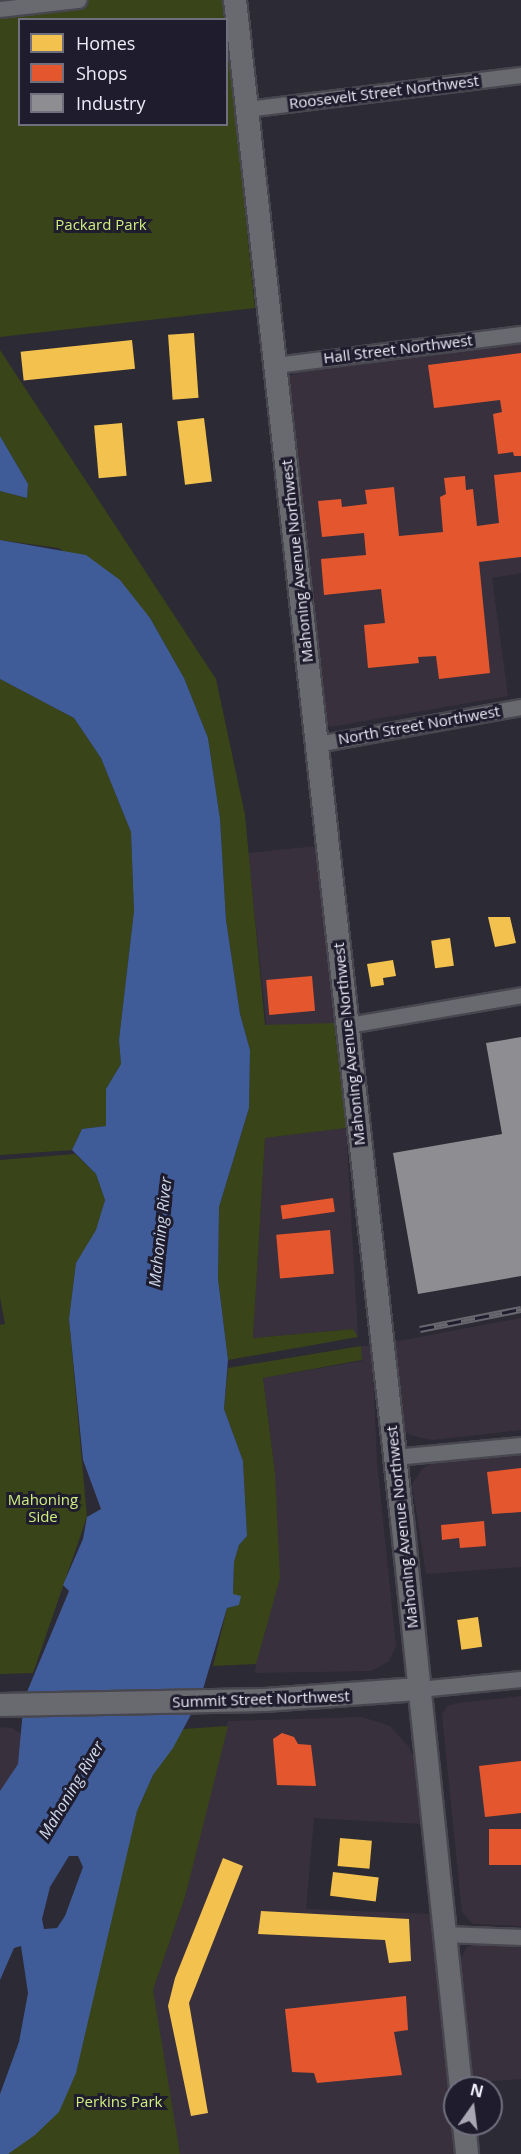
<!DOCTYPE html>
<html>
<head>
<meta charset="utf-8">
<style>
  body { margin:0 }
  #map { position:relative; width:521px; height:2154px; overflow:hidden; background:#2c2a34; font-family:"Open Sans",sans-serif }
  div>[style] { position:absolute }
  [style*='--x'] { left:calc(var(--x)*1px); top:calc(var(--y)*1px); width:calc(var(--w)*1px); rotate:calc(var(--a)*1deg) }
  .commercial>* { inset:0; background:#39303e; transform-origin:0 0 }
  .green>* { inset:0; background:#394418 }
  .water>* { inset:0; background:#405c98 }
  .homes>* { inset:0; background:#f2c14e; transform-origin:0 0 }
  .shops>* { inset:0; background:#e4572e; transform-origin:0 0 }
  .industry>* { inset:0; background:#8d8d92 }
  .roads { filter:drop-shadow(2px 0 #484750) drop-shadow(-2px 0 #484750) drop-shadow(0 2px #484750) drop-shadow(0 -2px #484750) }
  .minor>* { height:15px; margin:-7.5px; padding:0 7.5px; transform-origin:7.5px; border-radius:7.5px; background:#696970 }
  .secondary>* { height:22px; margin:-11px; padding:0 11px; transform-origin:11px; border-radius:11px; background:#696970 }
  .rail>* { height:7px; margin-top:-3.5px; transform-origin:0; background:repeating-linear-gradient(90deg,#1e1c2d 0 14px,#68666e 0 28px); box-sizing:border-box; border-block:2px solid #68666e }
  span { translate:-50% -50%; white-space:nowrap; text-align:center; line-height:1.15; -webkit-text-stroke:6px #1e1c2d; paint-order:stroke }
  .street-label { font-size:15px; color:#ecebf7 }
  .park-label { font-size:15px; color:#d0ee80 }
  .water-label { font-size:16px; color:#d0daed; font-style:italic }
  .legend { position:absolute; left:18px; top:18px; width:210px; height:108px; box-sizing:border-box; background:#1e1c2d; border:2px solid #706f7e; margin:0; padding:8px 10px; list-style:none; font-size:18px; color:#ecebf7 }
  .legend li { display:flex; align-items:center; gap:12px; height:30px }
  .legend b { width:30px; border:2px solid #706f7e }
  .north { position:absolute; left:443px; top:2076px; width:60px; height:60px; box-sizing:border-box; background:#1e1c2d; border:2px solid #706f7e; border-radius:50%; rotate:14deg; font-size:16px; font-weight:700; line-height:24px; text-align:center; color:#ecebf7 }
  .north::after { content:''; display:block; margin:auto; width:21px; height:27px; background:#a9a7b3; clip-path:polygon(50% 0,100% 100%,50% 72%,0 100%) }
</style>
</head>
<body>
<div id="map">
  <div class="commercial">
    <i style="clip-path:polygon(521px 342px,521px 573px,492px 578px,508px 696px,330px 727px,325px 722px,289px 377px,294px 373px)"></i>
    <i style="left:316px;top:846px;width:178px;height:68px;rotate:84deg"></i>
    <i style="clip-path:polygon(346px 1128px,358px 1337px,353px 1329px,253px 1338px,265px 1138px)"></i>
    <i style="clip-path:polygon(521px 1318px,521px 1430px,432px 1440px,410px 1435px,404px 1429px,393px 1342px)"></i>
    <i style="clip-path:polygon(361px 1346px,372px 1346px,377px 1462px,396px 1646px,388px 1662px,371px 1671px,255px 1673px,275px 1473px,263px 1378px,362px 1361px)"></i>
    <i style="clip-path:polygon(521px 1451px,521px 1567px,426px 1574px,412px 1484px,422px 1469px,435px 1461px)"></i>
    <i style="clip-path:polygon(521px 1696px,521px 1926px,473px 1924px,462px 1912px,442px 1715px,447px 1706px,458px 1703px)"></i>
    <i style="clip-path:polygon(362px 1717px,390px 1726px,409px 1747px,415px 1760px,422px 1824px,314px 1818px,306px 1909px,432px 1914px,457px 2154px,178px 2154px,153px 1990px,185px 1897px,228px 1721px)"></i>
    <i style="clip-path:polygon(0 1727px,12px 1728px,23px 1735px,18px 1764px,0 1791px)"></i>
    <i style="clip-path:polygon(478px 1943px,521px 1944px,521px 2079px,470px 2083px,459px 1962px,467px 1947px)"></i>
  </div>
  <div class="green">
    <i style="clip-path:polygon(0 0,222px 0,224px 19px,20px 20px,20px 124px,226px 124px,227px 38px,255px 308px,0 337px)"></i>
    <i style="clip-path:polygon(0 350px,216px 679px,245px 815px,265px 1025px,334px 1023px,346px 1128px,265px 1138px,253px 1338px,353px 1329px,358px 1337px,228px 1360px,218px 1279px,219px 1207px,249px 1108px,250px 1050px,240px 1014px,226px 920px,220px 819px,208px 738px,184px 678px,150px 618px,59px 548px,0 540px,0 491px,27px 498px,28px 484px,0 436px)"></i>
    <i style="clip-path:polygon(0 679px,74px 718px,101px 758px,131px 832px,134px 911px,119px 1040px,121px 1064px,106px 1089px,106px 1126px,82px 1129px,72px 1150px,0 1155px)"></i>
    <i style="clip-path:polygon(75px 1154px,96px 1174px,105px 1200px,97px 1230px,76px 1263px,69px 1319px,87px 1517px,33px 1673px,0 1674px,0 1325px,5px 1324px,0 1297px,0 1160px)"></i>
    <i style="clip-path:polygon(361px 1346px,362px 1360px,263px 1378px,275px 1473px,280px 1578px,256px 1664px,213px 1666px,227px 1608px,238px 1605px,233px 1594px,234px 1562px,239px 1545px,247px 1536px,243px 1461px,224px 1409px,228px 1368px)"></i>
    <i style="clip-path:polygon(228px 1726px,185px 1897px,153px 1990px,180px 2154px,7px 2154px,106px 1934px,137px 1811px,153px 1775px,183px 1729px)"></i>
  </div>
  <div class="water">
    <i style="clip-path:polygon(0 436px,28px 484px,27px 498px,0 491px)"></i>
    <i style="clip-path:polygon(evenodd,0 540px,86px 555px,120px 580px,150px 618px,184px 678px,208px 738px,220px 819px,226px 920px,240px 1014px,250px 1050px,249px 1108px,219px 1207px,218px 1279px,228px 1360px,224px 1409px,243px 1461px,247px 1536px,239px 1545px,234px 1562px,233px 1594px,241px 1596px,239px 1605px,227px 1608px,201px 1696px,173px 1748px,153px 1775px,137px 1811px,76px 2073px,59px 2112px,35px 2135px,8px 2154px,0 2154px,0 2094px,19px 2042px,28px 1993px,21px 1946px,14px 1948px,0 1980px,0 1791px,18px 1764px,24px 1699px,69px 1591px,63px 1585px,83px 1539px,87px 1517px,101px 1509px,83px 1460px,69px 1319px,76px 1263px,96px 1230px,105px 1200px,96px 1174px,72px 1150px,82px 1129px,106px 1126px,106px 1089px,121px 1064px,119px 1040px,134px 911px,131px 832px,101px 758px,74px 718px,0 679px,0 540px,69px 1856px,78px 1856px,83px 1867px,65px 1916px,57px 1928px,44px 1929px,42px 1919px,50px 1887px,69px 1856px)"></i>
  </div>
  <div class="homes">
    <i style="left:194px;top:333px;width:65px;height:26px;rotate:86deg"></i>
    <i style="left:132px;top:340px;width:29px;height:112px;rotate:84deg"></i>
    <i style="left:204px;top:418px;width:64px;height:27px;rotate:83deg"></i>
    <i style="left:122px;top:423px;width:53px;height:28px;rotate:85deg"></i>
    <i style="clip-path:polygon(488px 917px,510px 917px,516px 943px,495px 947px)"></i>
    <i style="left:450px;top:938px;width:28px;height:19px;rotate:82deg"></i>
    <i style="clip-path:polygon(393px 960px,396px 976px,383px 978px,384px 985px,371px 987px,367px 964px)"></i>
    <i style="left:478px;top:1617px;width:30px;height:21px;rotate:82deg"></i>
    <i style="left:340px;top:1838px;width:32px;height:28px;rotate:5deg"></i>
    <i style="clip-path:polygon(223px 1858px,243px 1866px,189px 2003px,208px 2113px,191px 2116px,168px 2006px,175px 1978px)"></i>
    <i style="left:333px;top:1872px;width:46px;height:24px;rotate:7deg"></i>
    <i style="clip-path:polygon(261px 1911px,409px 1919px,411px 1961px,389px 1963px,385px 1940px,258px 1934px)"></i>
  </div>
  <div class="shops">
    <i style="clip-path:polygon(521px 353px,521px 456px,514px 456px,513px 452px,498px 454px,493px 414px,502px 412px,500px 400px,434px 408px,428px 365px)"></i>
    <i style="clip-path:polygon(521px 472px,521px 557px,479px 562px,490px 673px,439px 679px,436px 656px,418px 657px,419px 663px,368px 668px,364px 625px,385px 623px,381px 589px,324px 595px,321px 559px,366px 555px,364px 533px,322px 537px,318px 501px,341px 499px,342px 507px,367px 504px,365px 490px,394px 487px,399px 536px,443px 532px,440px 497px,446px 494px,444px 478px,465px 476px,466px 490px,473px 489px,477px 526px,499px 523px,494px 475px)"></i>
    <i style="left:312px;top:976px;width:35px;height:46px;rotate:85deg"></i>
    <i style="left:333px;top:1198px;width:14px;height:53px;rotate:82deg"></i>
    <i style="left:330px;top:1230px;width:44px;height:54px;rotate:85deg"></i>
    <i style="clip-path:polygon(521px 1468px,521px 1512px,492px 1514px,487px 1472px)"></i>
    <i style="clip-path:polygon(484px 1521px,486px 1546px,460px 1548px,459px 1538px,442px 1540px,441px 1525px)"></i>
    <i style="clip-path:polygon(282px 1733px,294px 1737px,298px 1744px,311px 1745px,316px 1786px,277px 1785px,273px 1739px)"></i>
    <i style="clip-path:polygon(521px 1761px,521px 1813px,485px 1817px,479px 1766px)"></i>
    <i style="left:521px;top:1829px;width:36px;height:32px;rotate:90deg"></i>
    <i style="clip-path:polygon(406px 1996px,408px 2030px,394px 2032px,402px 2075px,317px 2083px,314px 2073px,292px 2072px,285px 2009px)"></i>
  </div>
  <div class="industry">
    <i style="clip-path:polygon(521px 1037px,521px 1276px,418px 1294px,393px 1153px,502px 1134px,486px 1043px)"></i>
  </div>
  <div class="roads">
    <div class="minor">
      <i style="--x:0;--y:9;--w:79;--a:-6.6"></i>
      <i style="--x:247;--y:109;--w:276;--a:-7.1"></i>
      <i style="--x:275;--y:365;--w:248;--a:-7.2"></i>
      <i style="--x:317;--y:744;--w:207;--a:-10.3"></i>
      <i style="--x:348;--y:1025;--w:176;--a:-9.8"></i>
      <i style="--x:394;--y:1457;--w:128;--a:-5.4"></i>
      <i style="--x:419;--y:1689;--w:102;--a:-5.6"></i>
      <i style="--x:445;--y:1934;--w:76;--a:2.3"></i>
    </div>
    <div class="secondary">
      <i style="--x:235;--y:0;--w:1528;--a:83.73"></i>
      <i style="--x:402;--y:1519;--w:572;--a:84.08"></i>
      <i style="--x:0;--y:1705;--w:265;--a:-1.1"></i>
      <i style="--x:265;--y:1700;--w:154;--a:-4.1"></i>
      <i style="--x:464;--y:2124;--w:30;--a:84"></i>
    </div>
  </div>
  <div class="rail">
    <i style="--x:420;--y:1329;--w:103;--a:-11.2"></i>
  </div>
  <div class="street-label">
    <span style="left:384px;top:92px;rotate:-7deg">Roosevelt Street Northwest</span>
    <span style="left:398px;top:349px;rotate:-7deg">Hall Street Northwest</span>
    <span style="left:297px;top:561px;rotate:-96deg">Mahoning Avenue Northwest</span>
    <span style="left:419px;top:725px;rotate:-10deg">North Street Northwest</span>
    <span style="left:349px;top:1044px;rotate:-96deg">Mahoning Avenue Northwest</span>
    <span style="left:402px;top:1527px;rotate:-96deg">Mahoning Avenue Northwest</span>
    <span style="left:261px;top:1699px;rotate:-2deg">Summit Street Northwest</span>
  </div>
  <div class="park-label">
    <span style="left:101px;top:225px">Packard Park</span>
    <span style="left:43px;top:1508px">Mahoning<br>Side</span>
    <span style="left:119px;top:2102px">Perkins Park</span>
  </div>
  <div class="water-label">
    <span style="left:160px;top:1232px;rotate:-84deg">Mahoning River</span>
    <span style="left:71px;top:1790px;rotate:-59deg">Mahoning River</span>
  </div>
  <ul class="legend">
  <li><b style="height:16px;background:#f2c14e"></b>Homes</li>
  <li><b style="height:16px;background:#e4572e"></b>Shops</li>
  <li><b style="height:16px;background:#8d8d92"></b>Industry</li>
  </ul>
  <div class="north">N</div>
</div>
</body>
</html>
